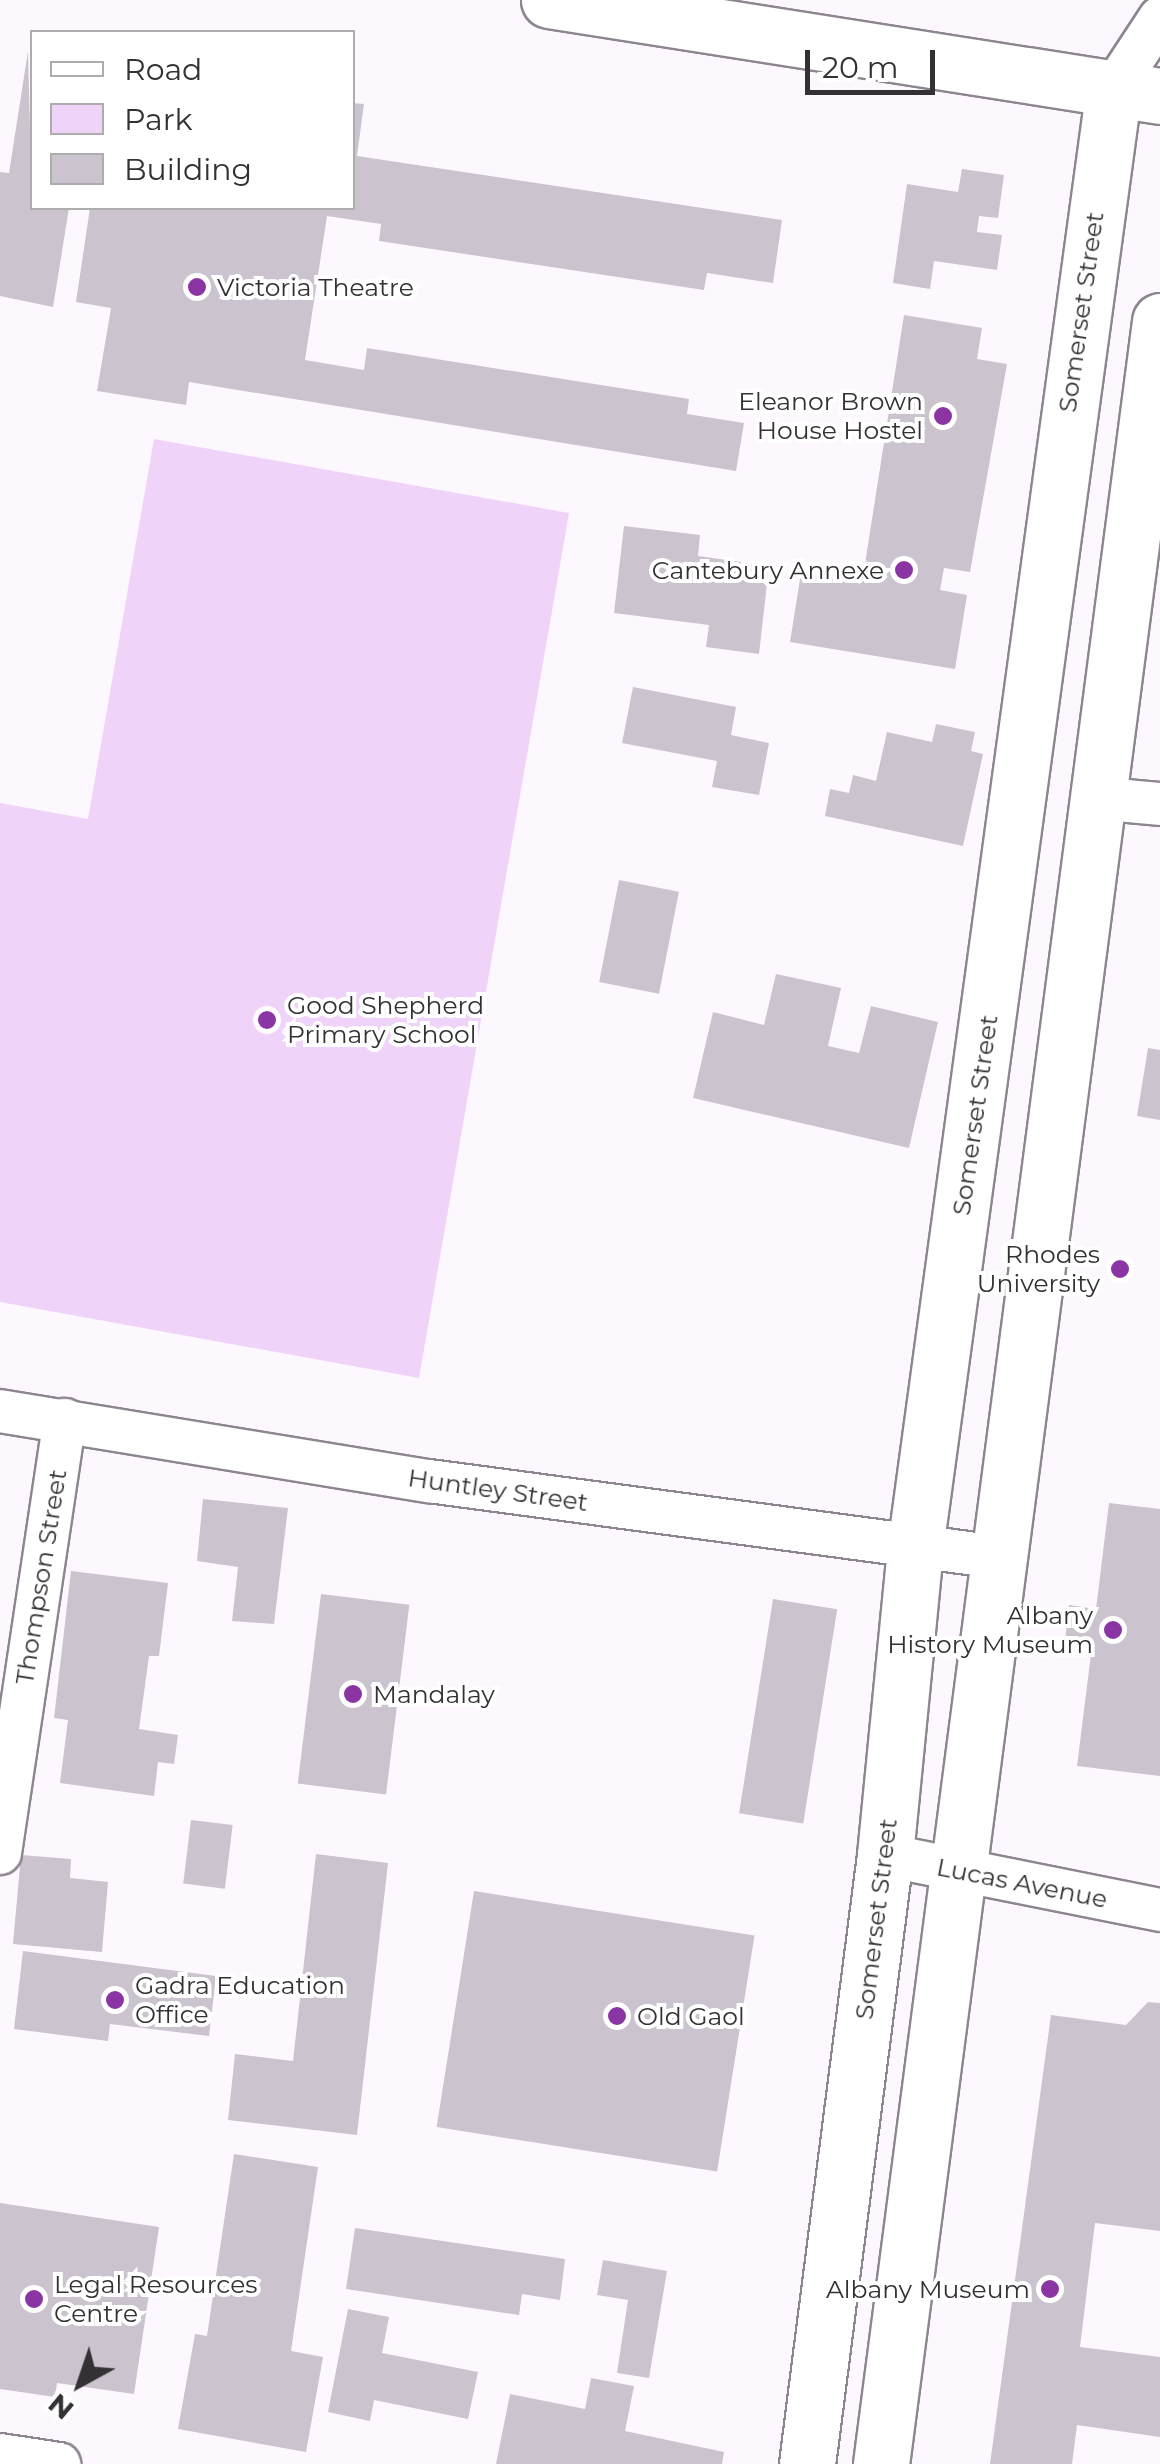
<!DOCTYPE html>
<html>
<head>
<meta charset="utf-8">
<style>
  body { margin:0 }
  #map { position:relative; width:1160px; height:2464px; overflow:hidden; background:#fdf8fe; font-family:Montserrat,sans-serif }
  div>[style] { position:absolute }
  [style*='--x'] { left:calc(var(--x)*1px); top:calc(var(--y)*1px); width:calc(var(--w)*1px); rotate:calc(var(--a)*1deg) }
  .green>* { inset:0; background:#efd3f8 }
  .building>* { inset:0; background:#cbc3ce; transform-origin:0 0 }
  .roads { filter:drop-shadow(2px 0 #8d858f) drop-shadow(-2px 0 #8d858f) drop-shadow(0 2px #8d858f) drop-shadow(0 -2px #8d858f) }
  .minor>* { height:42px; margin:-21px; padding:0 21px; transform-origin:21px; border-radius:21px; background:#fff }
  .major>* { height:55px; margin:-27.5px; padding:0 27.5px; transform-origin:27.5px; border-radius:27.5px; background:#fff }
  .dots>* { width:28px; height:28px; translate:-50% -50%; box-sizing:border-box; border:5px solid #fff; border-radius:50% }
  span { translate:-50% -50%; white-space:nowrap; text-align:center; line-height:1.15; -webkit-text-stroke:8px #fff; paint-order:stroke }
  .poi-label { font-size:25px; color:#343135 }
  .left { translate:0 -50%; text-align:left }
  .right { translate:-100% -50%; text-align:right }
  .street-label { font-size:25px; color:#343135 }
  .legend { position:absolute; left:30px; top:30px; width:325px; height:180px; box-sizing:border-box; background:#fff; border:2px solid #aeadae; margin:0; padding:12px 18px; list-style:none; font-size:30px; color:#343135 }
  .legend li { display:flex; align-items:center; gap:20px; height:50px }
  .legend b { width:50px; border:2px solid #aeadae }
  .north { position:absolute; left:30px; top:2334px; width:100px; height:100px; -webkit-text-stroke:8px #fff; paint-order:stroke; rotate:220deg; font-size:28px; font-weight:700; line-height:40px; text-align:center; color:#343135 }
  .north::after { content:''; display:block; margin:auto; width:35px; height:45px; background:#343135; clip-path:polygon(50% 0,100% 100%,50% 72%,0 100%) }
  .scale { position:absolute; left:805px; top:50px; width:130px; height:45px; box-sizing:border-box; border:5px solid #343135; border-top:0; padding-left:12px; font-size:30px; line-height:35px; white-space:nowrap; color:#343135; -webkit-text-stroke:8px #fff; paint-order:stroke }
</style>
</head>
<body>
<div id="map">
  <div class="green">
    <i style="clip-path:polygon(154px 439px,569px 513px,419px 1378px,0 1302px,0 803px,88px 819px)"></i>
  </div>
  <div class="building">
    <i style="clip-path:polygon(28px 51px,32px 208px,69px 208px,53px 307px,0 296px,0 172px,9px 173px)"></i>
    <i style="clip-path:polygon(352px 103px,364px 104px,357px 156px,782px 220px,773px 283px,707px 273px,704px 290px,379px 241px,381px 224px,327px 216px,305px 360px,364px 370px,367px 348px,689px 399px,687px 414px,744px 423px,736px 471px,189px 382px,186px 405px,97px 391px,111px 308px,76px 302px,90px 208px,352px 208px)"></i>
    <i style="clip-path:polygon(962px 169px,1004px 175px,998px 218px,979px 216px,977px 232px,1002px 235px,997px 270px,934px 261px,930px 289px,893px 283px,907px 184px,958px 192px)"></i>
    <i style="clip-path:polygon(904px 315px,982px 328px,977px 359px,1007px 364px,970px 572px,944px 568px,940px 590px,967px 595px,955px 669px,790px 642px,801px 573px,862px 583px)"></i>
    <i style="clip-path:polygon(624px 526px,700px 535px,698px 556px,769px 566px,759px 654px,706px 647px,709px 625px,614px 613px)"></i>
    <i style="clip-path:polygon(633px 687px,736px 707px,731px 735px,769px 743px,759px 795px,712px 787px,717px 761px,622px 743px)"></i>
    <i style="clip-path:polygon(936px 724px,975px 732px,971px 751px,983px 754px,963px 846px,825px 816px,830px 789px,849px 793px,853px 775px,876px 781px,887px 732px,932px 742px)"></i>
    <i style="left:619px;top:880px;width:61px;height:104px;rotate:11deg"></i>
    <i style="clip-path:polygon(776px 974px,841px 988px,828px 1046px,859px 1053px,871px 1006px,938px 1022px,909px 1148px,693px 1098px,713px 1012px,764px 1025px)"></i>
    <i style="clip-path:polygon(1148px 1048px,1160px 1050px,1160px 1120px,1137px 1116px)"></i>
    <i style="clip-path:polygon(203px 1499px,288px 1508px,274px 1624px,232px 1621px,238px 1567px,197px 1561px)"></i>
    <i style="clip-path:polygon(1109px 1503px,1160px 1509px,1160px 1776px,1077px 1766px,1091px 1654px,1064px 1651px,1069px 1605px,1096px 1609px)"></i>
    <i style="clip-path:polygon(71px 1571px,168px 1583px,159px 1656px,149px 1656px,139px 1729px,178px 1735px,174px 1764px,158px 1762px,154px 1796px,60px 1783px,68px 1720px,54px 1718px)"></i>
    <i style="left:321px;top:1594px;width:89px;height:191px;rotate:7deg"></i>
    <i style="left:773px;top:1599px;width:65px;height:217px;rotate:9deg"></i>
    <i style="left:191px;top:1820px;width:42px;height:64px;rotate:7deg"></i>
    <i style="clip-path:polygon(316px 1854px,388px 1863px,357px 2135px,228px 2120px,235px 2054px,293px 2061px)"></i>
    <i style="clip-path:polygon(21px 1855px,71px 1859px,70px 1878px,108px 1882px,102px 1952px,13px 1944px)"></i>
    <i style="left:474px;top:1891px;width:284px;height:239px;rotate:9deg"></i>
    <i style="clip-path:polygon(23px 1951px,216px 1976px,209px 2036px,110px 2024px,108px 2041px,14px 2029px)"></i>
    <i style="clip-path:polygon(1148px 2002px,1160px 2003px,1160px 2231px,1095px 2223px,1080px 2347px,1160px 2357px,1160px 2437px,1077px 2425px,1072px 2464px,990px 2464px,1051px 2015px,1126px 2025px)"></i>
    <i style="clip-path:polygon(234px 2154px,318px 2167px,291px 2351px,323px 2357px,306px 2452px,178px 2429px,195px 2334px,207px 2336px)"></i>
    <i style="clip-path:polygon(0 2203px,159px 2227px,134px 2394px,57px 2383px,55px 2397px,0 2389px)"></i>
    <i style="clip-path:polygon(355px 2228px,565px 2259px,560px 2300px,522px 2294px,519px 2315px,346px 2289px)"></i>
    <i style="clip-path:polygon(603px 2260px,667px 2271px,649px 2378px,617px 2373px,628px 2300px,597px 2295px)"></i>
    <i style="clip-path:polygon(348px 2309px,389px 2317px,382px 2353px,478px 2372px,468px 2419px,374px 2400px,370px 2421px,328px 2412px)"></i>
    <i style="clip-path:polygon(591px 2378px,634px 2386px,625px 2431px,724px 2452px,722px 2464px,496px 2464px,510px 2394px,585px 2409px)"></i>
  </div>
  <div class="roads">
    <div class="minor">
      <i style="--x:1114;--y:88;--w:84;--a:-56.7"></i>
      <i style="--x:1095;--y:798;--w:65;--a:5.3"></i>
      <i style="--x:0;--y:1411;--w:435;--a:9.3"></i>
      <i style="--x:429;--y:1481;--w:574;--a:7.61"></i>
      <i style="--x:0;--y:1853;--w:438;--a:-81.5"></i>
      <i style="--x:885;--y:1855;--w:280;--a:11.3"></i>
      <i style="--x:0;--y:2455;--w:60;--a:8.7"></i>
    </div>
    <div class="major">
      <i style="--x:549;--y:0;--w:618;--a:8.93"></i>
      <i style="--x:807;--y:2464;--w:614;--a:-82.7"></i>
      <i style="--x:885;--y:1855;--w:308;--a:-84.4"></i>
      <i style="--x:915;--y:1548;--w:1473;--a:-82.24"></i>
      <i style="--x:881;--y:2464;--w:2161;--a:-82.58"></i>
    </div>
  </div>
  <div class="dots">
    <i style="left:197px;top:287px;background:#8a35a3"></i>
    <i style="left:943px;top:416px;background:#8a35a3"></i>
    <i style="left:904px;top:570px;background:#8a35a3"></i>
    <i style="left:267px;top:1020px;background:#8a35a3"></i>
    <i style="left:1120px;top:1269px;background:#8a35a3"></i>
    <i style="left:1113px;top:1630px;background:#8a35a3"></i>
    <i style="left:353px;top:1694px;background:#8a35a3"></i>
    <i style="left:115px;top:2000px;background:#8a35a3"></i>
    <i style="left:617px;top:2016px;background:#8a35a3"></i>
    <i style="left:1050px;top:2289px;background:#8a35a3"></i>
    <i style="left:34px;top:2299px;background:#8a35a3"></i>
  </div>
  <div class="poi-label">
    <span class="left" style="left:217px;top:287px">Victoria Theatre</span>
    <span class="right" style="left:923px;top:416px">Eleanor Brown<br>House Hostel</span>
    <span class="right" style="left:884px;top:570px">Cantebury Annexe</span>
    <span class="left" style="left:287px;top:1020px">Good Shepherd<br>Primary School</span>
    <span class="right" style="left:1100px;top:1269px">Rhodes<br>University</span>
    <span class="right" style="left:1093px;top:1630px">Albany<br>History Museum</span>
    <span class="left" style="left:373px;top:1694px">Mandalay</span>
    <span class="left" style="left:135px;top:2000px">Gadra Education<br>Office</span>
    <span class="left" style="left:637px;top:2016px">Old Gaol</span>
    <span class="left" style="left:54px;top:2299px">Legal Resources<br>Centre</span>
    <span class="right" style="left:1030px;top:2289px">Albany Museum</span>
  </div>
  <div class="street-label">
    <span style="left:1081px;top:312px;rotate:-82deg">Somerset Street</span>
    <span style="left:975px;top:1115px;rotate:-82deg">Somerset Street</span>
    <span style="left:498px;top:1490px;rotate:8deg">Huntley Street</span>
    <span style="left:41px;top:1577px;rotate:-81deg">Thompson Street</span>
    <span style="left:1022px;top:1883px;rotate:11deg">Lucas Avenue</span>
    <span style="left:876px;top:1919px;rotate:-83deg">Somerset Street</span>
  </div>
  <ul class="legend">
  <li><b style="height:12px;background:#fff"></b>Road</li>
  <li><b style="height:28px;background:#efd3f8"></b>Park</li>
  <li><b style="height:28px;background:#cbc3ce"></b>Building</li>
  </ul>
  <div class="north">N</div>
  <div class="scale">20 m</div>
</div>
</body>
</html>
